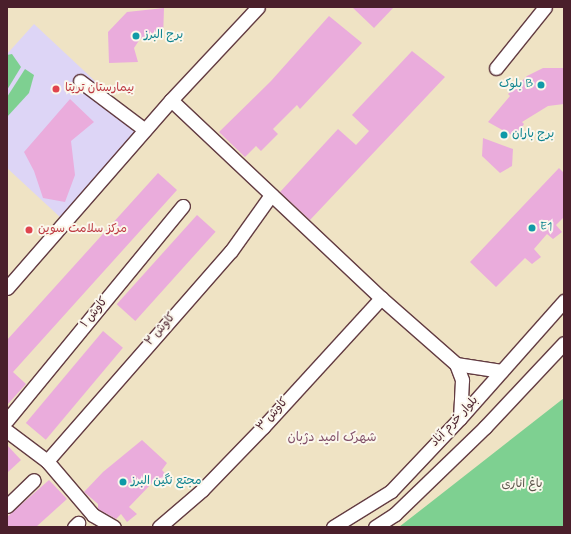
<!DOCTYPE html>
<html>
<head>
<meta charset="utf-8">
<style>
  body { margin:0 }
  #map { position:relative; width:571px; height:534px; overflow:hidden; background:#efe3c4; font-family:Mynerve,"Playpen Sans Arabic",sans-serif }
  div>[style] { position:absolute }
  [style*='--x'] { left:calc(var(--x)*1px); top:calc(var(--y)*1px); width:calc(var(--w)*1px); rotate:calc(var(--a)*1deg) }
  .built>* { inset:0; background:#ddd5f6 }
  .green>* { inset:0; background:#7ed091 }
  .building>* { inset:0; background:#eaacdc; transform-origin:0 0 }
  .roads { filter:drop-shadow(1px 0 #633c42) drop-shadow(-1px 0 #633c42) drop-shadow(0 1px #633c42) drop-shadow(0 -1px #633c42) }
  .minor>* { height:13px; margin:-6.5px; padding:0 6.5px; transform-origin:6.5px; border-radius:6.5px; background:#fff }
  .dots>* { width:11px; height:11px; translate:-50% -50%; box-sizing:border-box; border:2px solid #fbf7ec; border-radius:50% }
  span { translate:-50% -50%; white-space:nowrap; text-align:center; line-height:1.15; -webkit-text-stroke:4px #fbf7ec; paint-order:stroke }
  .culture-label { font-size:12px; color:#0d838f }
  .left { translate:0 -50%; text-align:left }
  .right { translate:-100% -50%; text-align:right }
  .health-label { font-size:12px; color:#be3a42 }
  .street-label { font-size:12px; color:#4a1f2b }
  .park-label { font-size:12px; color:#5a544a }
  .neighbourhood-label { font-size:13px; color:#825069 }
  .frame { position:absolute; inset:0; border:8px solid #4a1f2b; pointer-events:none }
</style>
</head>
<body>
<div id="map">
  <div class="built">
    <i style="clip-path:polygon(34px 24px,142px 125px,61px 218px,7px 168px,7px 54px)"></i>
  </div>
  <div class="green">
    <i style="clip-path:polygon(12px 54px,21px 67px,7px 90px,7px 55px)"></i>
    <i style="clip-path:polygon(25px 69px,34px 75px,29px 93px,7px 117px,7px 97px)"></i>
    <i style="clip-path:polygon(564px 398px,564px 527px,399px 527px,426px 506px)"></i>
  </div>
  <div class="building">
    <i style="clip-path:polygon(352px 7px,394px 7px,374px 28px)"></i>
    <i style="clip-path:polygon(164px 8px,163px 39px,140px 39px,134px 48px,138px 62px,109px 63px,108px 32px,127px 12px)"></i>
    <i style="clip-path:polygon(329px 16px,362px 43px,300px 109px,297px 105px,273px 129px,278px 134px,261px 151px,256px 146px,245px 157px,219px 132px,271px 81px)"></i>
    <i style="clip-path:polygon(412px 51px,445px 77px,310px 220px,280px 192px,338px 129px,356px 145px,369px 131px,352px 115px)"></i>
    <i style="clip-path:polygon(543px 68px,564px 68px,564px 104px,548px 106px,522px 122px,524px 124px,515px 137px,488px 122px,510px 96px,508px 94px,527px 76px)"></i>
    <i style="clip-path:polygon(70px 99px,94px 122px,71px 141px,75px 175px,65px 202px,43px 198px,34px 171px,24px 152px)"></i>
    <i style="clip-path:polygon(483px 138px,513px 149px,512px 166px,500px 173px,482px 156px)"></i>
    <i style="clip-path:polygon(559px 168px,564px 173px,564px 217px,556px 225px,562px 232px,553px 239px,547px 234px,534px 249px,541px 257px,532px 264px,525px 258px,496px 287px,470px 262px)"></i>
    <i style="clip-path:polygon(158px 173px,177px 190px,13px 372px,26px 384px,7px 405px,7px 340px)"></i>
    <i style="left:197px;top:215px;width:25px;height:120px;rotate:42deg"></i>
    <i style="left:103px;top:331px;width:26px;height:120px;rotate:40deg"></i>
    <i style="clip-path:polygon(142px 440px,167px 463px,162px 470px,169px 478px,161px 485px,155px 480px,129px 507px,137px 514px,127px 522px,121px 514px,116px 519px,98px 509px,98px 504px,84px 492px,103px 472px)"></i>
    <i style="clip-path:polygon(7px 445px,21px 460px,7px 473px)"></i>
    <i style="clip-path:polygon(49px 480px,67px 499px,36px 527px,7px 527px,7px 517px)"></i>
  </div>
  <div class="roads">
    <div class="minor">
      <i style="--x:496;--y:68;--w:78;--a:-51.2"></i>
      <i style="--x:80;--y:81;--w:81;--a:37"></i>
      <i style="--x:171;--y:100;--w:289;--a:43.3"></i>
      <i style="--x:381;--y:298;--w:100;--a:41.3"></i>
      <i style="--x:456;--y:364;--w:17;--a:69"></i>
      <i style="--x:462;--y:380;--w:38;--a:93"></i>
      <i style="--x:7;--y:288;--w:249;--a:-48.9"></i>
      <i style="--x:171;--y:100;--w:127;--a:-46.9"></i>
      <i style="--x:456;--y:364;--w:46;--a:8.8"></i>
      <i style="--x:7;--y:420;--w:277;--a:-50.6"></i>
      <i style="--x:7;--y:431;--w:50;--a:36.9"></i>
      <i style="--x:47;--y:461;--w:71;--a:49.6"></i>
      <i style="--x:93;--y:515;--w:24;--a:30"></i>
      <i style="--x:47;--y:461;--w:279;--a:-48.8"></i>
      <i style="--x:231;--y:251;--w:69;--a:-54.5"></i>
      <i style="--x:7;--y:506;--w:37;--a:-44"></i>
      <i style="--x:74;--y:527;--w:6;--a:-45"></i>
      <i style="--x:159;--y:527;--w:57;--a:-40.7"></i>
      <i style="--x:202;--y:490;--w:88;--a:-45.9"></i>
      <i style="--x:263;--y:427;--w:175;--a:-47.5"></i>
      <i style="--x:333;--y:527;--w:68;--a:-31.8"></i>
      <i style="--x:391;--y:491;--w:100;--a:-46.6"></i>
      <i style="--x:460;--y:418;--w:157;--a:-48.4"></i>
      <i style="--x:375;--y:527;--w:24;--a:-33"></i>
      <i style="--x:395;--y:514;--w:125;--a:-44"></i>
      <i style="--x:485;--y:427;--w:115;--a:-46.8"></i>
    </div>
  </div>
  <div class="dots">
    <i style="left:136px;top:36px;background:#0f9aa8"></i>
    <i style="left:541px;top:85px;background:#0f9aa8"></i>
    <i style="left:56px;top:89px;background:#e0444e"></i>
    <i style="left:504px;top:135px;background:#0f9aa8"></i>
    <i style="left:532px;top:228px;background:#0f9aa8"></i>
    <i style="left:29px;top:230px;background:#e0444e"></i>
    <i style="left:123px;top:482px;background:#0f9aa8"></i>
  </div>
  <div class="culture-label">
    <span class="left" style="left:144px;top:36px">برج البرز</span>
    <span class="right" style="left:533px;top:85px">بلوک B</span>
    <span class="left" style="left:512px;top:135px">برج باران</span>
    <span class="left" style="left:540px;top:228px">E1</span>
    <span class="left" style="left:131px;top:482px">مجتع نگین البرز</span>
  </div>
  <div class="health-label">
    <span class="left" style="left:65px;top:89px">بیمارستان تریتا</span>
    <span class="left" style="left:38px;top:230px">مرکز سلامت سوین</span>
  </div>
  <div class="street-label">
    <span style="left:95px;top:313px;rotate:-51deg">کاوش ۱</span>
    <span style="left:161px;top:330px;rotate:-49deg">کاوش ۲</span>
    <span style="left:273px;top:415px;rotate:-47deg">کاوش ۳</span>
    <span style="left:455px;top:422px;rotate:-47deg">بلوار خرم آباد</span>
  </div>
  <div class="park-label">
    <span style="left:522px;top:485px">باغ اناری</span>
  </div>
  <div class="neighbourhood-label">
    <span style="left:332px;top:438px">شهرک امید دژبان</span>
  </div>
  <div class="frame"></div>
</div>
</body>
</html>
